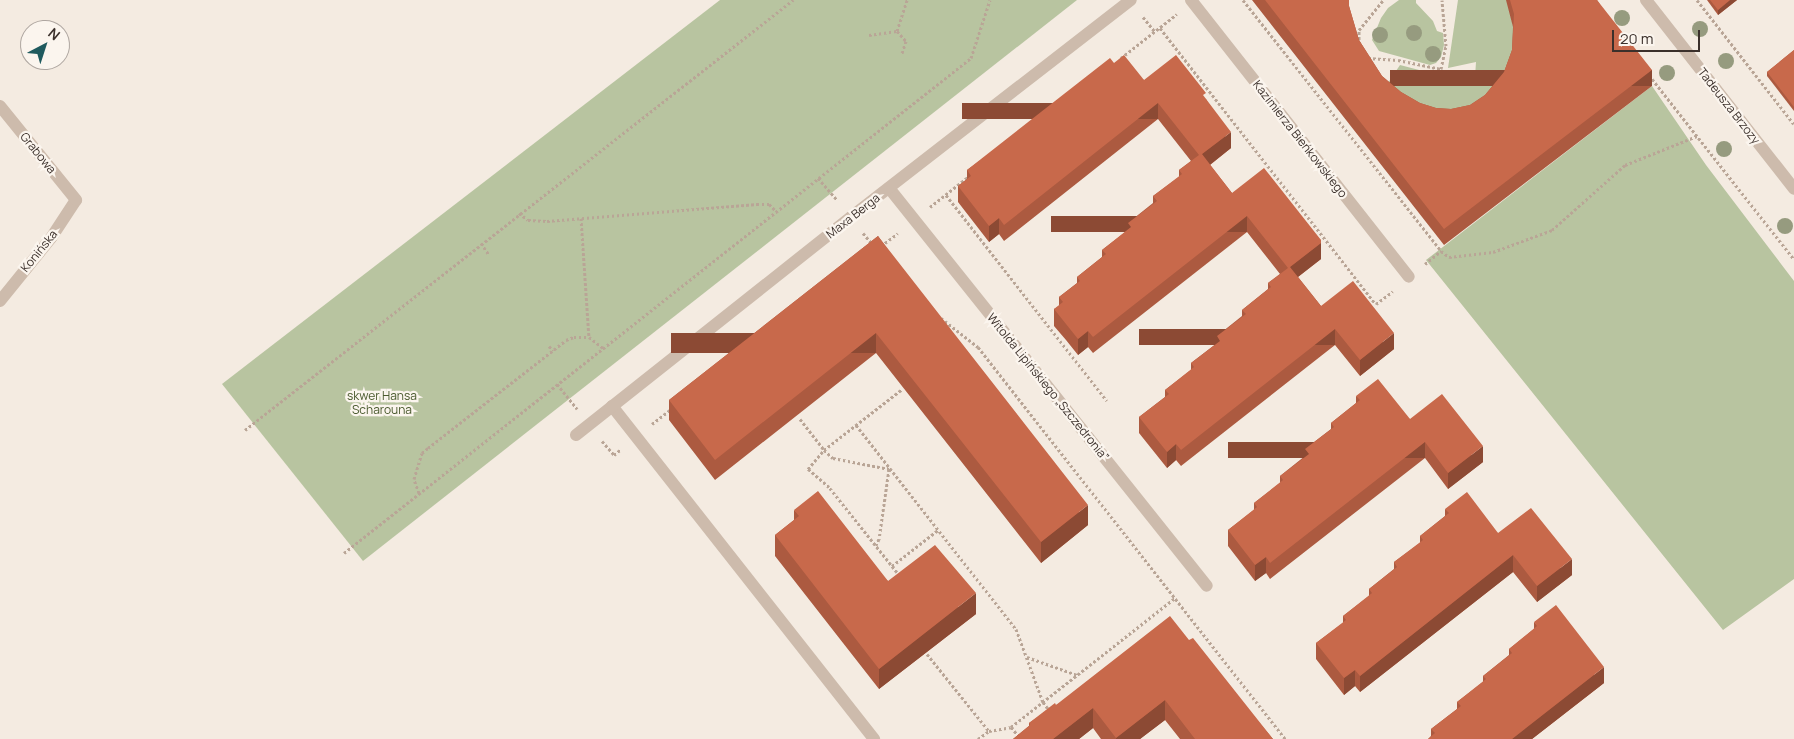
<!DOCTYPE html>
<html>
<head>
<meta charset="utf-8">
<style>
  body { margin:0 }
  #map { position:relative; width:1794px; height:739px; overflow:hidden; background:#f4ebe1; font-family:Manrope,sans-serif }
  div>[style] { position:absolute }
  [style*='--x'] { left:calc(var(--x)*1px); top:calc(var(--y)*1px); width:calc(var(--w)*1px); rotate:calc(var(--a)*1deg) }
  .green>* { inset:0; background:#b8c4a0 }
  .path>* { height:3px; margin-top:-1.5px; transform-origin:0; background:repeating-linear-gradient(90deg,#b9a596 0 2.5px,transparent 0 5px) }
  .lane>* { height:12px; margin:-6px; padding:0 6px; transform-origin:6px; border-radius:6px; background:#cdbbac }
  .street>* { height:12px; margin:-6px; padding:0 6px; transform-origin:6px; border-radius:6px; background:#cdbbac }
  .trees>* { width:16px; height:16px; margin:-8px; border-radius:50%; background:#969b7f }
  .wall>* { inset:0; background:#ac5a40 }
  .shaded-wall>* { inset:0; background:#8c4a34; transform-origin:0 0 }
  .building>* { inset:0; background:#c8694b }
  span { translate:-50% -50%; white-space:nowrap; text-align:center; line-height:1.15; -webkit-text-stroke:4.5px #fbf5ee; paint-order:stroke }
  .street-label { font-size:12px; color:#3b302b }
  .park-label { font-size:12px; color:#4a5a2e }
  .north { position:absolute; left:20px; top:20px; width:50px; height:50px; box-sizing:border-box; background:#fbf5ee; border:1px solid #aea6a0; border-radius:50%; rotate:40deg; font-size:14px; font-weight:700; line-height:20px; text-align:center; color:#3b302b }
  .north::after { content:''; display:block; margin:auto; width:18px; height:22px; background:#1f5a5e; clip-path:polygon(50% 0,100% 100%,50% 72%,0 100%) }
  .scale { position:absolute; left:1612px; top:30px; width:88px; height:22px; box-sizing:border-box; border:2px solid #3b302b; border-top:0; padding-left:6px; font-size:15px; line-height:18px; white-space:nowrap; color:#3b302b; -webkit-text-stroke:4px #fbf5ee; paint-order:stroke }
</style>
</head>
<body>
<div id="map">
  <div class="green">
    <i style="clip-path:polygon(720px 0,1077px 0,363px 561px,222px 384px)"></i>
    <i style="clip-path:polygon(1399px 0,1416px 0,1416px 3px,1433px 21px,1437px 31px,1443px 33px,1444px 45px,1441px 57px,1436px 63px,1430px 65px,1379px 51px,1372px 40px,1381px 18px,1388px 8px)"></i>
    <i style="clip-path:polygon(1458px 0,1507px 0,1514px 30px,1512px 66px,1470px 121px,1382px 92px,1400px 65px,1442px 76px,1448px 82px,1468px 83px,1475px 77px,1476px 62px,1448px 68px)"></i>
    <i style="clip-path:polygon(1652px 86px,1706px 165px,1794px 281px,1794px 579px,1723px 630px,1426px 260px)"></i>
  </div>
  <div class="path">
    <i style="--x:1243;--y:0;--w:320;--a:51.7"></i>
    <i style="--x:1441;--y:251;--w:10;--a:37"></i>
    <i style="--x:1449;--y:257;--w:44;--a:-6.5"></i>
    <i style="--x:1493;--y:252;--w:63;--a:-20.4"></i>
    <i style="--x:1552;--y:230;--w:98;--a:-41.7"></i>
    <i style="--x:1625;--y:165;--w:78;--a:-21.9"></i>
    <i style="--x:1697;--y:0;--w:157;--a:52"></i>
    <i style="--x:1143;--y:17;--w:19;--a:51"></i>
    <i style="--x:1160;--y:28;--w:350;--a:52"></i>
    <i style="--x:1376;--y:304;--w:21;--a:-37"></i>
    <i style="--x:897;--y:31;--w:33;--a:-72"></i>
    <i style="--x:869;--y:35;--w:28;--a:-8"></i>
    <i style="--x:897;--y:31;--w:13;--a:48"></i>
    <i style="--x:906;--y:41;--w:13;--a:108"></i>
    <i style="--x:1359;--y:44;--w:14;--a:-90"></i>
    <i style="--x:1359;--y:30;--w:38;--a:-51"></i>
    <i style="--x:1121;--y:58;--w:71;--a:-38.2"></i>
    <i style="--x:1368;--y:58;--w:30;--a:4"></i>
    <i style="--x:1398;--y:60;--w:44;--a:11.8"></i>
    <i style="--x:1441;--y:69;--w:24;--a:-78"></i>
    <i style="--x:1446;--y:46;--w:46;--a:-95"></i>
    <i style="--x:1649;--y:75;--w:234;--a:51.8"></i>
    <i style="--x:818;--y:178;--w:29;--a:49"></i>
    <i style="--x:946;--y:195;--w:261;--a:52"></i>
    <i style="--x:930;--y:207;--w:48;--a:-38.3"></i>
    <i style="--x:519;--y:213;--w:11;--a:38"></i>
    <i style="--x:528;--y:220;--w:19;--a:3"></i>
    <i style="--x:547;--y:221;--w:211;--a:-4.6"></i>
    <i style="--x:757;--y:204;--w:12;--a:0"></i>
    <i style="--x:769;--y:204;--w:10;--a:45"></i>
    <i style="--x:581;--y:218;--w:119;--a:86.2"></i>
    <i style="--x:863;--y:233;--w:16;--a:50"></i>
    <i style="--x:481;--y:243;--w:14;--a:56"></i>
    <i style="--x:881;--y:246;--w:21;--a:-37"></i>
    <i style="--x:1425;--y:264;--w:21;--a:-39"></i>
    <i style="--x:941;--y:318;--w:47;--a:38.1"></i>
    <i style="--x:978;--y:347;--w:498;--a:51.9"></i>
    <i style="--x:549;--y:346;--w:6;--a:51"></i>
    <i style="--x:557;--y:384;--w:32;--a:51"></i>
    <i style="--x:800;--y:419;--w:39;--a:52"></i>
    <i style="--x:824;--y:450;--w:12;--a:42"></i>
    <i style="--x:833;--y:458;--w:57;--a:11.1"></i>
    <i style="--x:889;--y:469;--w:71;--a:98.1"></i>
    <i style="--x:879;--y:539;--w:7;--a:117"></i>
    <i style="--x:652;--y:424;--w:24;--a:-38"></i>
    <i style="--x:856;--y:425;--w:259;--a:51.9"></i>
    <i style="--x:1016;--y:629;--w:78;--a:69.7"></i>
    <i style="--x:1043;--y:702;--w:10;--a:53"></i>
    <i style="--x:245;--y:430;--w:697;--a:-38.12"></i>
    <i style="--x:602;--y:441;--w:18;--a:49"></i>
    <i style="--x:614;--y:455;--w:8;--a:-40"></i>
    <i style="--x:419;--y:493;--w:15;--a:-110"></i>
    <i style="--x:414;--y:479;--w:27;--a:-73"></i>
    <i style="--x:422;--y:453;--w:8;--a:-40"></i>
    <i style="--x:428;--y:448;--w:175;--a:-38"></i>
    <i style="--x:566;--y:340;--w:9;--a:-21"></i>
    <i style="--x:574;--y:337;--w:15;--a:0"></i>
    <i style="--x:589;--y:337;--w:18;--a:38"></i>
    <i style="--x:344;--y:553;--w:799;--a:-38.29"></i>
    <i style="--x:971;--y:58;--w:61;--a:-71.9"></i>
    <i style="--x:892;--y:566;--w:58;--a:-38"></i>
    <i style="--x:900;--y:576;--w:114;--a:-128.6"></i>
    <i style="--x:829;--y:487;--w:28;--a:-139"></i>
    <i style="--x:808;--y:469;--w:25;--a:-50"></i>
    <i style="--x:824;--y:450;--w:98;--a:-37.9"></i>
    <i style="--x:927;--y:654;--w:99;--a:51.2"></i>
    <i style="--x:1027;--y:657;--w:53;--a:19.8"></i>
    <i style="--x:1011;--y:727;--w:16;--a:50"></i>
    <i style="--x:978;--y:739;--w:14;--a:-36"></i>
    <i style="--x:989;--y:731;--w:22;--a:-10"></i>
    <i style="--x:1011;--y:727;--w:209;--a:-38.2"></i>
  </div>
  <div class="lane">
    <i style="--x:0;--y:301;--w:81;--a:-51"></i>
    <i style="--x:51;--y:238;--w:45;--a:-56.7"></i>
    <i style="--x:612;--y:406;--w:424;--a:51.8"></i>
  </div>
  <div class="street">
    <i style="--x:1191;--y:0;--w:352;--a:51.8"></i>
    <i style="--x:1646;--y:0;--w:240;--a:51.9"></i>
    <i style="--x:0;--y:106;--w:121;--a:51"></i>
    <i style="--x:889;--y:188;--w:509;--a:51.38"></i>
    <i style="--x:576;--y:435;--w:351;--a:-38.4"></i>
    <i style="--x:851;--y:217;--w:354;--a:-37.8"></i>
  </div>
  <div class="trees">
    <i style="left:1622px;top:18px"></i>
    <i style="left:1700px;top:29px"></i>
    <i style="left:1414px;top:33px"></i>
    <i style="left:1380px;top:35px"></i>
    <i style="left:1433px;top:54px"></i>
    <i style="left:1726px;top:61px"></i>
    <i style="left:1667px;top:73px"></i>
    <i style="left:1724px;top:149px"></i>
    <i style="left:1785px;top:226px"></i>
  </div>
  <div class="wall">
    <i style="clip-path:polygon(1252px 0,1349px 0,1349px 6px,1359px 40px,1382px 76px,1401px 92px,1420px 103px,1436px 108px,1451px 109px,1470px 105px,1485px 95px,1504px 72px,1512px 50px,1513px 27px,1506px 0,1597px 0,1652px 86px,1444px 245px)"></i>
    <i style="clip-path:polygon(1707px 0,1737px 0,1718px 15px)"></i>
    <i style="clip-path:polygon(1794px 50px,1794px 111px,1767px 76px,1767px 72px)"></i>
    <i style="clip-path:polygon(1114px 63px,1144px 80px,1206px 99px,1231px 148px,1210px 165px,1232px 193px,1321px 240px,1321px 259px,1298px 277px,1321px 306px,1394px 349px,1360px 376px,1335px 345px,1181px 466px,1176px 460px,1167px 468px,1139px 433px,1139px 417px,1165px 397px,1165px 390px,1191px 370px,1191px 363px,1217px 343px,1217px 336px,1242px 316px,1242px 310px,1268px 289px,1268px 283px,1280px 274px,1247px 232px,1093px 353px,1088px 347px,1078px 355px,1066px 340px,1054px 326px,1054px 309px,1059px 306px,1059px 297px,1077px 283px,1077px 277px,1102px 257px,1102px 250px,1128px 230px,1128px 223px,1153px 203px,1153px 196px,1179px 177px,1179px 170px,1191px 161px,1158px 119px,1004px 241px,999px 234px,989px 242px,958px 202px,958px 186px,967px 179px,967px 170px)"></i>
    <i style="clip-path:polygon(878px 236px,1088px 525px,1041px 563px,876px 353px,715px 480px,669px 420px,669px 400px)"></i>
    <i style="clip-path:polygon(1356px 396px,1410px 419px,1483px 462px,1448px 489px,1425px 458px,1270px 579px,1266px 573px,1255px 581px,1228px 546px,1228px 530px,1254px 510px,1254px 503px,1280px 483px,1280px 476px,1305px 456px,1305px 449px,1331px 429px,1331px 423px,1356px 403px)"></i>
    <i style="clip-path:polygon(1445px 509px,1498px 533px,1572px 575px,1537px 602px,1513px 572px,1360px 692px,1355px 686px,1344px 695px,1316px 659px,1316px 643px,1343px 623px,1343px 616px,1369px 596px,1369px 589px,1394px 569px,1394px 562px,1420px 543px,1420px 536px,1445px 516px)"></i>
    <i style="clip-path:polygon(794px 510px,888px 581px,976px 614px,879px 689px,775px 556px,775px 535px,794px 520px)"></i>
    <i style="clip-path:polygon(1534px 622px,1604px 683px,1532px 739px,1428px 739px,1431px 736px,1431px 729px,1457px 709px,1457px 702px,1483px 682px,1483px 676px,1509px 655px,1509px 649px,1534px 629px)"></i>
    <i style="clip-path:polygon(1189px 640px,1273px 739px,1180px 739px,1165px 720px,1140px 739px,1101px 739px,1093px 728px,1079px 739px,1013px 739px,1029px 726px,1029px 723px,1056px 705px)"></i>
  </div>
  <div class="shaded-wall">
    <i style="clip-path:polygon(1730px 0,1737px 0,1718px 15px,1718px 10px)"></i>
    <i style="left:1652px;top:70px;width:16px;height:262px;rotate:90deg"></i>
    <i style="left:1158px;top:103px;width:16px;height:196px;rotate:90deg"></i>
    <i style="clip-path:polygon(1231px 132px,1231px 148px,1202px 171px,1202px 154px)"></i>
    <i style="left:1247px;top:216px;width:16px;height:196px;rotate:90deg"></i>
    <i style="clip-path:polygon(999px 218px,999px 234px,989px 242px,989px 226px)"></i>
    <i style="clip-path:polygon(1321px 243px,1321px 259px,1290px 283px,1290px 267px)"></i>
    <i style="left:1335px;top:329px;width:16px;height:196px;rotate:90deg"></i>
    <i style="clip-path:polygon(1088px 331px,1088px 347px,1078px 355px,1078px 339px)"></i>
    <i style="left:876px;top:333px;width:20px;height:205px;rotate:90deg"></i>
    <i style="clip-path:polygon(1394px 333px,1394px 349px,1360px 376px,1360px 360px)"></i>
    <i style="left:1425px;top:442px;width:16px;height:197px;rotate:90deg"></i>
    <i style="clip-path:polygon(1176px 444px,1176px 460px,1167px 468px,1167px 452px)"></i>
    <i style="clip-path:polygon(1483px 446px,1483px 462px,1448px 489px,1448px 473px)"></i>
    <i style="clip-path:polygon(1088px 505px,1088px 525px,1041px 563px,1041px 542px)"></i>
    <i style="clip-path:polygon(1513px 555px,1513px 572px,1360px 692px,1360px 676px)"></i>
    <i style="clip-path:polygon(1266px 557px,1266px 573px,1255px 581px,1255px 565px)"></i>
    <i style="clip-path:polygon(1572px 559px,1572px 575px,1537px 602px,1537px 586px)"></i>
    <i style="clip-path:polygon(976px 593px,976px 614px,879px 689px,879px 669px)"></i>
    <i style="clip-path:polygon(1604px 667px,1604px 683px,1532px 739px,1512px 739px)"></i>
    <i style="clip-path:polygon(1355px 670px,1355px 686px,1344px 695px,1344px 678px)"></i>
    <i style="clip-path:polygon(1165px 700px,1165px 720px,1140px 739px,1116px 739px,1116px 738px)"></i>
    <i style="clip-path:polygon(1093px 708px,1093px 728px,1079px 739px,1053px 739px)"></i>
  </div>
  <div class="building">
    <i style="clip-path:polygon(1265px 0,1349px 0,1349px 6px,1359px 40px,1382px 76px,1401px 92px,1420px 103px,1436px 108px,1451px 109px,1470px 105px,1485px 95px,1504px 72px,1512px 50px,1514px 14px,1510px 0,1597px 0,1652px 70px,1444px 229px)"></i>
    <i style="clip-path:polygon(1710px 0,1730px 0,1718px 10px)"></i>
    <i style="clip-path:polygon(1794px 50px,1794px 107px,1767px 72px)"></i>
    <i style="clip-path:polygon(1124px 55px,1144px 80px,1176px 55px,1206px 93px,1203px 95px,1231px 132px,1202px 154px,1232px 193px,1264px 168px,1321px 240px,1321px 243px,1290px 267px,1321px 306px,1353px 281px,1394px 333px,1360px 360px,1335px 329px,1181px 450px,1176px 444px,1167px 452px,1139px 417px,1169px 394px,1165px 390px,1194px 367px,1191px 363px,1220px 341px,1217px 336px,1246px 314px,1242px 310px,1271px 287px,1268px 283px,1288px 268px,1247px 216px,1093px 337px,1088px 331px,1078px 339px,1054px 309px,1063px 302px,1059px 297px,1080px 281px,1077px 277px,1106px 254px,1102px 250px,1131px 227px,1128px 223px,1157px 201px,1153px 196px,1182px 174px,1179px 170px,1199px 155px,1158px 103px,1004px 225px,999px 218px,989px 226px,958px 186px,971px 176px,967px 170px,1110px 58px,1114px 63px)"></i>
    <i style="clip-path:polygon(878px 236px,1088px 505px,1041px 542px,876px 333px,715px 460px,669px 400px)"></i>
    <i style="clip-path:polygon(1378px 379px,1410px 419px,1442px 394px,1483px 446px,1448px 473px,1425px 442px,1270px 563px,1266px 557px,1255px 565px,1228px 530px,1257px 507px,1254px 503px,1283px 480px,1280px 476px,1309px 454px,1305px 449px,1334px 427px,1331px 423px,1360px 400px,1356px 396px)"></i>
    <i style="clip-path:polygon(818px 491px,888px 581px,935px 545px,976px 593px,879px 669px,775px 535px,799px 516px,794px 510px)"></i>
    <i style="clip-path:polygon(1467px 492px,1498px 533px,1531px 508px,1572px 559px,1537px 586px,1513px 555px,1360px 676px,1355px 670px,1344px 678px,1316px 643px,1346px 620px,1343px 616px,1372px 593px,1369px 589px,1397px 567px,1394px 562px,1423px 540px,1420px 536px,1449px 513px,1445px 509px)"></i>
    <i style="clip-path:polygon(1556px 605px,1604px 667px,1512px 739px,1428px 739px,1435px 733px,1431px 729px,1461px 706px,1457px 702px,1486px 679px,1483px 676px,1512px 653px,1509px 649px,1537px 626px,1534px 622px)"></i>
    <i style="clip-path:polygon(1170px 616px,1189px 640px,1193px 638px,1273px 739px,1195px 739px,1165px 700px,1116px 738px,1093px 708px,1053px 739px,1013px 739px,1030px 725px,1029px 723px,1055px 703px,1056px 705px)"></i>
  </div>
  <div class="street-label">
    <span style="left:1729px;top:106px;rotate:52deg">Tadeusza Brzozy</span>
    <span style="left:1300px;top:139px;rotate:52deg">Kazimierza Bieńkowskiego</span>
    <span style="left:38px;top:153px;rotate:51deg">Grabowa</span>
    <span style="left:853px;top:216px;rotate:-38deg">Maxa Berga</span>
    <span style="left:39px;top:251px;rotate:-51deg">Konińska</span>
    <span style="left:1048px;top:387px;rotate:51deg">Witolda Lipińskiego „Szczedronia”</span>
  </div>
  <div class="park-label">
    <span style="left:382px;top:403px">skwer Hansa<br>Scharouna</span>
  </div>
  <div class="north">N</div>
  <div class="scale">20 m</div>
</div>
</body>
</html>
